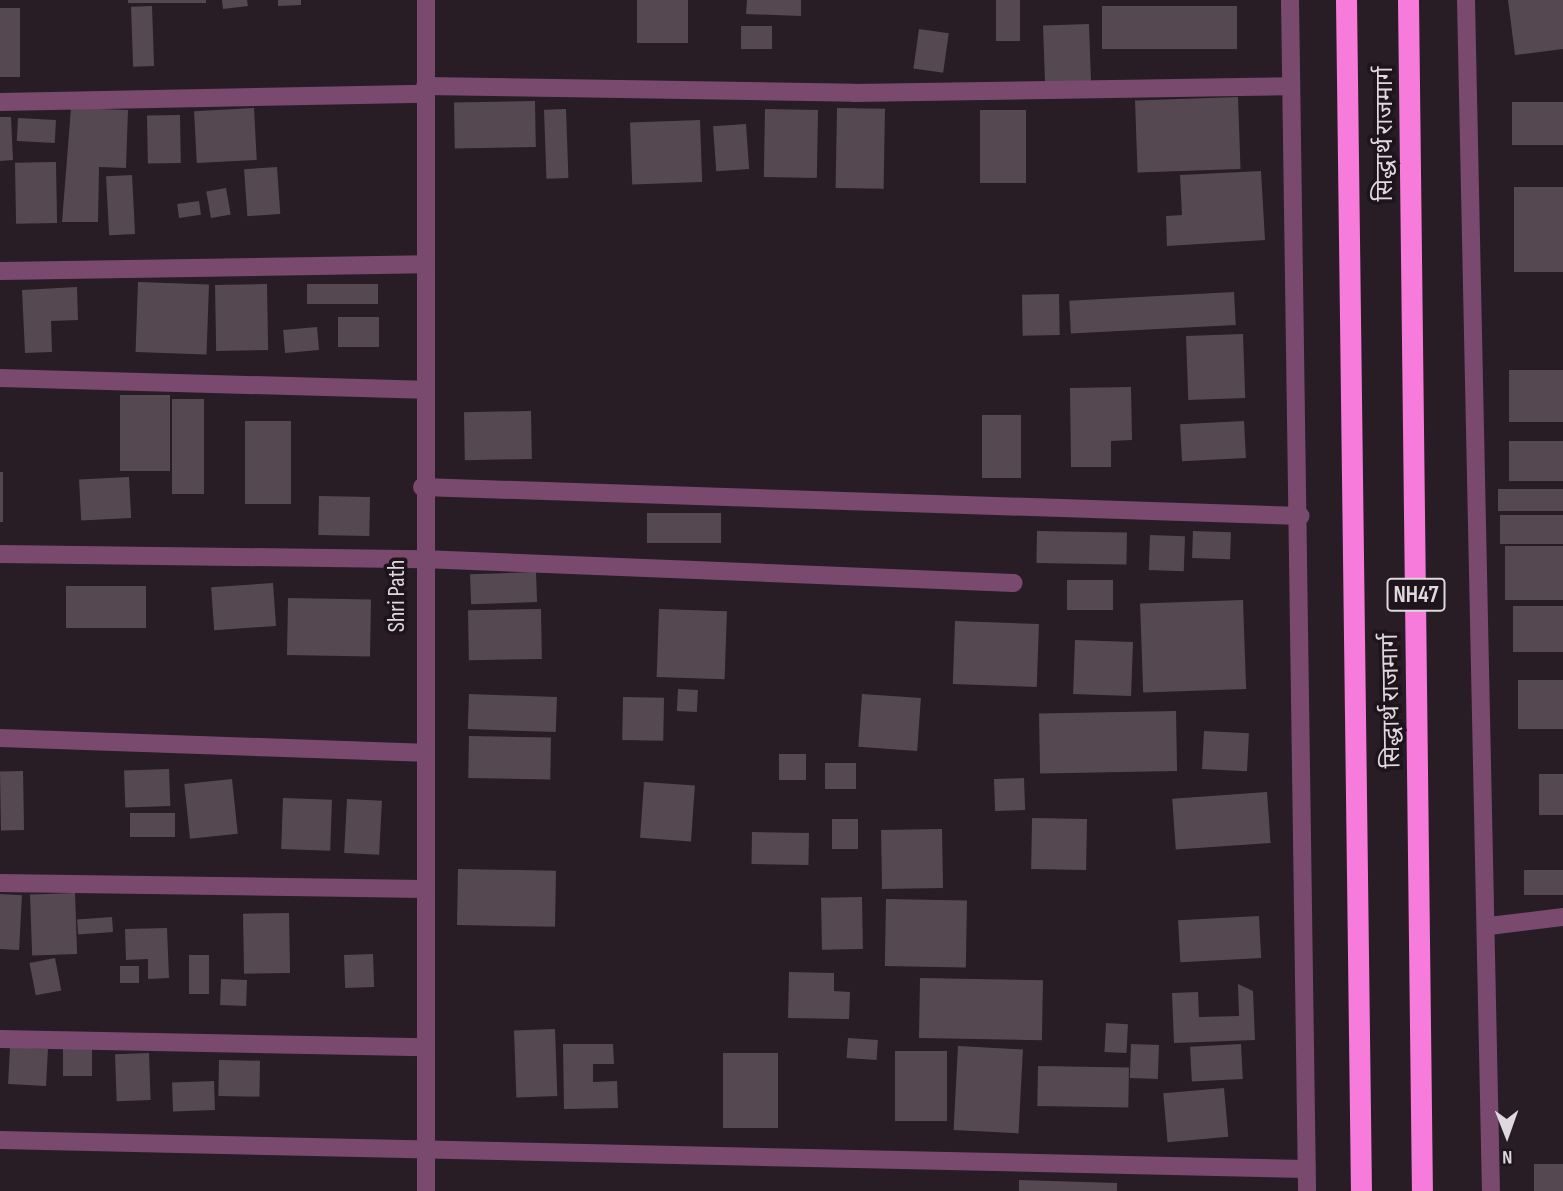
<!DOCTYPE html>
<html>
<head>
<meta charset="utf-8">
<style>
  body { margin:0 }
  #map { position:relative; width:1563px; height:1191px; overflow:hidden; background:#281d25; font-family:"Sofia Sans Condensed","Noto Sans Devanagari",sans-serif }
  div>[style] { position:absolute }
  [style*='--x'] { left:calc(var(--x)*1px); top:calc(var(--y)*1px); width:calc(var(--w)*1px); rotate:calc(var(--a)*1deg) }
  .building>* { inset:0; background:#554851; transform-origin:0 0 }
  .lane>* { height:18px; margin:-9px; padding:0 9px; transform-origin:9px; border-radius:9px; background:#7a496e }
  .street>* { height:18px; margin:-9px; padding:0 9px; transform-origin:9px; border-radius:9px; background:#7a496e }
  .highway>* { height:21px; margin:-10.5px; padding:0 10.5px; transform-origin:10.5px; border-radius:10.5px; background:#f67bda }
  span { translate:-50% -50%; white-space:nowrap; text-align:center; line-height:1.15; -webkit-text-stroke:7px #1e141b; paint-order:stroke }
  .shield-label span { padding:2px 5px; background:#1e141b; border:2px solid; border-radius:5px; -webkit-text-stroke-width:0 }
  .shield-label { font-size:23px; color:#dfd8dd; font-weight:700 }
  .street-label { font-size:24px; color:#dfd8dd }
  .north { position:absolute; left:1472px; top:1100px; width:70px; height:70px; -webkit-text-stroke:5px #1e141b; paint-order:stroke; rotate:179deg; font-size:19px; font-weight:700; line-height:28px; text-align:center; color:#dfd8dd }
  .north::after { content:''; display:block; margin:auto; width:24px; height:32px; background:#dfd8dd; clip-path:polygon(50% 0,100% 100%,50% 72%,0 100%) }
</style>
</head>
<body>
<div id="map">
  <div class="building">
    <i style="left:128px;top:0;width:78px;height:3px"></i>
    <i style="clip-path:polygon(222px 0,247px 0,248px 6px,223px 9px)"></i>
    <i style="clip-path:polygon(278px 0,301px 0,301px 5px,278px 6px)"></i>
    <i style="left:637px;top:0;width:51px;height:43px"></i>
    <i style="clip-path:polygon(747px 0,801px 0,801px 16px,746px 14px)"></i>
    <i style="left:996px;top:0;width:24px;height:41px"></i>
    <i style="clip-path:polygon(1508px 0,1563px 0,1563px 49px,1515px 55px)"></i>
    <i style="left:152px;top:6px;width:60px;height:21px;rotate:88deg"></i>
    <i style="left:1102px;top:6px;width:135px;height:43px"></i>
    <i style="left:0;top:8px;width:20px;height:69px"></i>
    <i style="left:1089px;top:24px;width:60px;height:46px;rotate:88deg"></i>
    <i style="left:741px;top:26px;width:31px;height:23px"></i>
    <i style="left:919px;top:29px;width:30px;height:40px;rotate:8deg"></i>
    <i style="left:1238px;top:97px;width:72px;height:103px;rotate:88deg"></i>
    <i style="left:535px;top:101px;width:46px;height:81px;rotate:89deg"></i>
    <i style="left:1563px;top:102px;width:43px;height:51px;rotate:90deg"></i>
    <i style="clip-path:polygon(71px 108px,128px 110px,126px 168px,99px 167px,98px 222px,62px 222px)"></i>
    <i style="left:254px;top:108px;width:52px;height:60px;rotate:87deg"></i>
    <i style="left:837px;top:108px;width:48px;height:80px;rotate:1deg"></i>
    <i style="left:566px;top:109px;width:69px;height:22px;rotate:88deg"></i>
    <i style="left:765px;top:109px;width:53px;height:68px;rotate:1deg"></i>
    <i style="left:980px;top:110px;width:46px;height:73px"></i>
    <i style="left:180px;top:115px;width:48px;height:33px;rotate:89deg"></i>
    <i style="clip-path:polygon(0 117px,11px 117px,13px 160px,0 161px)"></i>
    <i style="left:18px;top:118px;width:38px;height:23px;rotate:3deg"></i>
    <i style="left:700px;top:120px;width:62px;height:70px;rotate:88deg"></i>
    <i style="left:746px;top:124px;width:45px;height:33px;rotate:86deg"></i>
    <i style="left:56px;top:162px;width:61px;height:41px;rotate:89deg"></i>
    <i style="left:277px;top:167px;width:47px;height:33px;rotate:86deg"></i>
    <i style="clip-path:polygon(1261px 171px,1265px 240px,1167px 246px,1166px 216px,1182px 215px,1180px 175px)"></i>
    <i style="left:132px;top:175px;width:59px;height:26px;rotate:87deg"></i>
    <i style="left:1563px;top:187px;width:85px;height:49px;rotate:90deg"></i>
    <i style="left:226px;top:188px;width:27px;height:20px;rotate:80deg"></i>
    <i style="left:199px;top:201px;width:14px;height:22px;rotate:82deg"></i>
    <i style="left:138px;top:282px;width:71px;height:70px;rotate:2deg"></i>
    <i style="left:267px;top:284px;width:66px;height:52px;rotate:89deg"></i>
    <i style="left:378px;top:284px;width:20px;height:71px;rotate:90deg"></i>
    <i style="clip-path:polygon(77px 287px,78px 320px,51px 321px,52px 352px,25px 353px,22px 290px)"></i>
    <i style="left:1234px;top:292px;width:33px;height:165px;rotate:87deg"></i>
    <i style="left:1059px;top:294px;width:41px;height:37px;rotate:89deg"></i>
    <i style="left:338px;top:317px;width:41px;height:30px"></i>
    <i style="left:317px;top:327px;width:23px;height:34px;rotate:85deg"></i>
    <i style="left:1243px;top:334px;width:64px;height:57px;rotate:88deg"></i>
    <i style="left:1563px;top:370px;width:52px;height:54px;rotate:90deg"></i>
    <i style="clip-path:polygon(1131px 387px,1132px 440px,1111px 441px,1111px 467px,1071px 467px,1070px 388px)"></i>
    <i style="left:120px;top:395px;width:50px;height:76px"></i>
    <i style="left:172px;top:399px;width:32px;height:95px"></i>
    <i style="left:531px;top:411px;width:48px;height:67px;rotate:89deg"></i>
    <i style="left:982px;top:415px;width:39px;height:63px"></i>
    <i style="left:291px;top:421px;width:83px;height:46px;rotate:90deg"></i>
    <i style="left:1244px;top:421px;width:37px;height:64px;rotate:87deg"></i>
    <i style="left:1563px;top:441px;width:40px;height:54px;rotate:90deg"></i>
    <i style="left:0;top:472px;width:3px;height:50px"></i>
    <i style="left:129px;top:477px;width:41px;height:50px;rotate:87deg"></i>
    <i style="left:1563px;top:489px;width:22px;height:65px;rotate:90deg"></i>
    <i style="left:319px;top:496px;width:51px;height:39px;rotate:1deg"></i>
    <i style="left:721px;top:513px;width:30px;height:74px;rotate:90deg"></i>
    <i style="left:1563px;top:515px;width:29px;height:63px;rotate:90deg"></i>
    <i style="left:1037px;top:531px;width:90px;height:32px;rotate:1deg"></i>
    <i style="left:1193px;top:531px;width:38px;height:27px;rotate:2deg"></i>
    <i style="left:1150px;top:535px;width:35px;height:35px;rotate:2deg"></i>
    <i style="left:1563px;top:546px;width:54px;height:58px;rotate:90deg"></i>
    <i style="left:536px;top:572px;width:30px;height:66px;rotate:88deg"></i>
    <i style="left:1113px;top:580px;width:30px;height:46px;rotate:90deg"></i>
    <i style="left:273px;top:583px;width:43px;height:62px;rotate:86deg"></i>
    <i style="left:66px;top:586px;width:80px;height:42px"></i>
    <i style="left:288px;top:598px;width:83px;height:57px;rotate:1deg"></i>
    <i style="left:1243px;top:600px;width:89px;height:103px;rotate:88deg"></i>
    <i style="left:1563px;top:606px;width:46px;height:50px;rotate:90deg"></i>
    <i style="left:541px;top:609px;width:50px;height:73px;rotate:89deg"></i>
    <i style="left:659px;top:609px;width:68px;height:68px;rotate:2deg"></i>
    <i style="left:955px;top:621px;width:84px;height:63px;rotate:2deg"></i>
    <i style="left:1075px;top:640px;width:58px;height:54px;rotate:2deg"></i>
    <i style="left:1563px;top:680px;width:49px;height:45px;rotate:90deg"></i>
    <i style="left:678px;top:689px;width:20px;height:22px;rotate:3deg"></i>
    <i style="left:469px;top:694px;width:88px;height:35px;rotate:2deg"></i>
    <i style="left:862px;top:694px;width:59px;height:53px;rotate:4deg"></i>
    <i style="left:623px;top:697px;width:41px;height:43px;rotate:1deg"></i>
    <i style="left:1176px;top:711px;width:60px;height:137px;rotate:89deg"></i>
    <i style="left:1204px;top:731px;width:45px;height:38px;rotate:3deg"></i>
    <i style="left:469px;top:736px;width:82px;height:42px;rotate:1deg"></i>
    <i style="left:779px;top:754px;width:27px;height:26px"></i>
    <i style="left:825px;top:763px;width:31px;height:26px"></i>
    <i style="left:169px;top:769px;width:37px;height:45px;rotate:88deg"></i>
    <i style="left:23px;top:771px;width:59px;height:23px;rotate:89deg"></i>
    <i style="left:1563px;top:774px;width:41px;height:24px;rotate:90deg"></i>
    <i style="left:1024px;top:778px;width:32px;height:30px;rotate:88deg"></i>
    <i style="left:232px;top:779px;width:55px;height:48px;rotate:84deg"></i>
    <i style="left:644px;top:782px;width:51px;height:56px;rotate:4deg"></i>
    <i style="left:1267px;top:792px;width:51px;height:95px;rotate:86deg"></i>
    <i style="left:283px;top:798px;width:49px;height:51px;rotate:2deg"></i>
    <i style="left:347px;top:799px;width:35px;height:54px;rotate:3deg"></i>
    <i style="left:130px;top:813px;width:45px;height:24px"></i>
    <i style="left:1032px;top:818px;width:55px;height:51px;rotate:1deg"></i>
    <i style="left:832px;top:819px;width:26px;height:30px"></i>
    <i style="left:942px;top:829px;width:59px;height:61px;rotate:89deg"></i>
    <i style="left:752px;top:832px;width:57px;height:32px;rotate:1deg"></i>
    <i style="left:458px;top:869px;width:98px;height:56px;rotate:1deg"></i>
    <i style="left:1563px;top:870px;width:25px;height:39px;rotate:90deg"></i>
    <i style="left:75px;top:893px;width:61px;height:45px;rotate:88deg"></i>
    <i style="left:0;top:894px;width:22px;height:55px;rotate:3deg"></i>
    <i style="left:862px;top:897px;width:52px;height:41px;rotate:89deg"></i>
    <i style="left:886px;top:899px;width:81px;height:67px;rotate:1deg"></i>
    <i style="left:289px;top:913px;width:60px;height:46px;rotate:89deg"></i>
    <i style="left:1259px;top:916px;width:42px;height:81px;rotate:87deg"></i>
    <i style="left:112px;top:917px;width:15px;height:35px;rotate:86deg"></i>
    <i style="clip-path:polygon(167px 928px,169px 978px,148px 979px,148px 959px,126px 960px,125px 929px)"></i>
    <i style="left:373px;top:954px;width:33px;height:29px;rotate:88deg"></i>
    <i style="left:189px;top:955px;width:20px;height:39px"></i>
    <i style="left:55px;top:958px;width:33px;height:26px;rotate:79deg"></i>
    <i style="left:120px;top:966px;width:19px;height:17px"></i>
    <i style="clip-path:polygon(789px 972px,834px 973px,834px 991px,850px 992px,849px 1019px,788px 1018px)"></i>
    <i style="left:920px;top:978px;width:123px;height:60px;rotate:1deg"></i>
    <i style="left:221px;top:979px;width:26px;height:26px;rotate:2deg"></i>
    <i style="clip-path:polygon(1238px 984px,1253px 991px,1255px 1040px,1174px 1043px,1172px 993px,1198px 992px,1199px 1017px,1239px 1016px)"></i>
    <i style="left:1106px;top:1023px;width:22px;height:29px;rotate:3deg"></i>
    <i style="left:555px;top:1029px;width:67px;height:41px;rotate:88deg"></i>
    <i style="left:848px;top:1038px;width:30px;height:20px;rotate:4deg"></i>
    <i style="clip-path:polygon(563px 1044px,613px 1044px,614px 1064px,593px 1064px,593px 1082px,617px 1081px,618px 1108px,564px 1109px)"></i>
    <i style="left:1131px;top:1044px;width:28px;height:34px;rotate:2deg"></i>
    <i style="left:1241px;top:1044px;width:35px;height:51px;rotate:87deg"></i>
    <i style="left:958px;top:1046px;width:65px;height:84px;rotate:3deg"></i>
    <i style="left:10px;top:1047px;width:38px;height:37px;rotate:3deg"></i>
    <i style="left:63px;top:1048px;width:29px;height:28px"></i>
    <i style="left:947px;top:1051px;width:70px;height:52px;rotate:90deg"></i>
    <i style="left:149px;top:1053px;width:47px;height:34px;rotate:88deg"></i>
    <i style="left:723px;top:1053px;width:55px;height:75px"></i>
    <i style="left:219px;top:1060px;width:41px;height:36px;rotate:1deg"></i>
    <i style="left:1038px;top:1066px;width:91px;height:40px;rotate:1deg"></i>
    <i style="left:214px;top:1081px;width:29px;height:42px;rotate:88deg"></i>
    <i style="left:1224px;top:1088px;width:49px;height:61px;rotate:85deg"></i>
    <i style="left:1563px;top:1164px;width:27px;height:29px;rotate:90deg"></i>
    <i style="clip-path:polygon(1019px 1180px,1117px 1183px,1117px 1191px,1019px 1191px)"></i>
  </div>
  <div class="lane">
    <i style="--x:1290;--y:0;--w:1191;--a:89.18"></i>
    <i style="--x:1466;--y:0;--w:1191;--a:88.8"></i>
  </div>
  <div class="street">
    <i style="--x:426;--y:0;--w:1191;--a:90"></i>
    <i style="--x:425;--y:86;--w:429;--a:0.9"></i>
    <i style="--x:854;--y:93;--w:433;--a:-0.9"></i>
    <i style="--x:0;--y:102;--w:425;--a:-1.1"></i>
    <i style="--x:0;--y:271;--w:424;--a:-0.9"></i>
    <i style="--x:0;--y:378;--w:423;--a:1.6"></i>
    <i style="--x:422;--y:487;--w:879;--a:1.89"></i>
    <i style="--x:0;--y:554;--w:422;--a:0.7"></i>
    <i style="--x:422;--y:559;--w:592;--a:2.32"></i>
    <i style="--x:0;--y:738;--w:423;--a:2"></i>
    <i style="--x:0;--y:883;--w:424;--a:0.8"></i>
    <i style="--x:1489;--y:926;--w:75;--a:-6.9"></i>
    <i style="--x:0;--y:1039;--w:425;--a:1.1"></i>
    <i style="--x:0;--y:1140;--w:1307;--a:1.27"></i>
  </div>
  <div class="highway">
    <i style="--x:1346;--y:0;--w:1191;--a:89.28"></i>
    <i style="--x:1408;--y:0;--w:1191;--a:89.33"></i>
  </div>
  <div class="shield-label">
    <span style="left:1416px;top:595px">NH47</span>
  </div>
  <div class="street-label">
    <span style="left:1385px;top:134px;rotate:-90deg">सिद्धार्थ राजमार्ग</span>
    <span style="left:397px;top:596px;rotate:-90deg">Shri Path</span>
    <span style="left:1391px;top:701px;rotate:-91deg">सिद्धार्थ राजमार्ग</span>
  </div>
  <div class="north">N</div>
</div>
</body>
</html>
